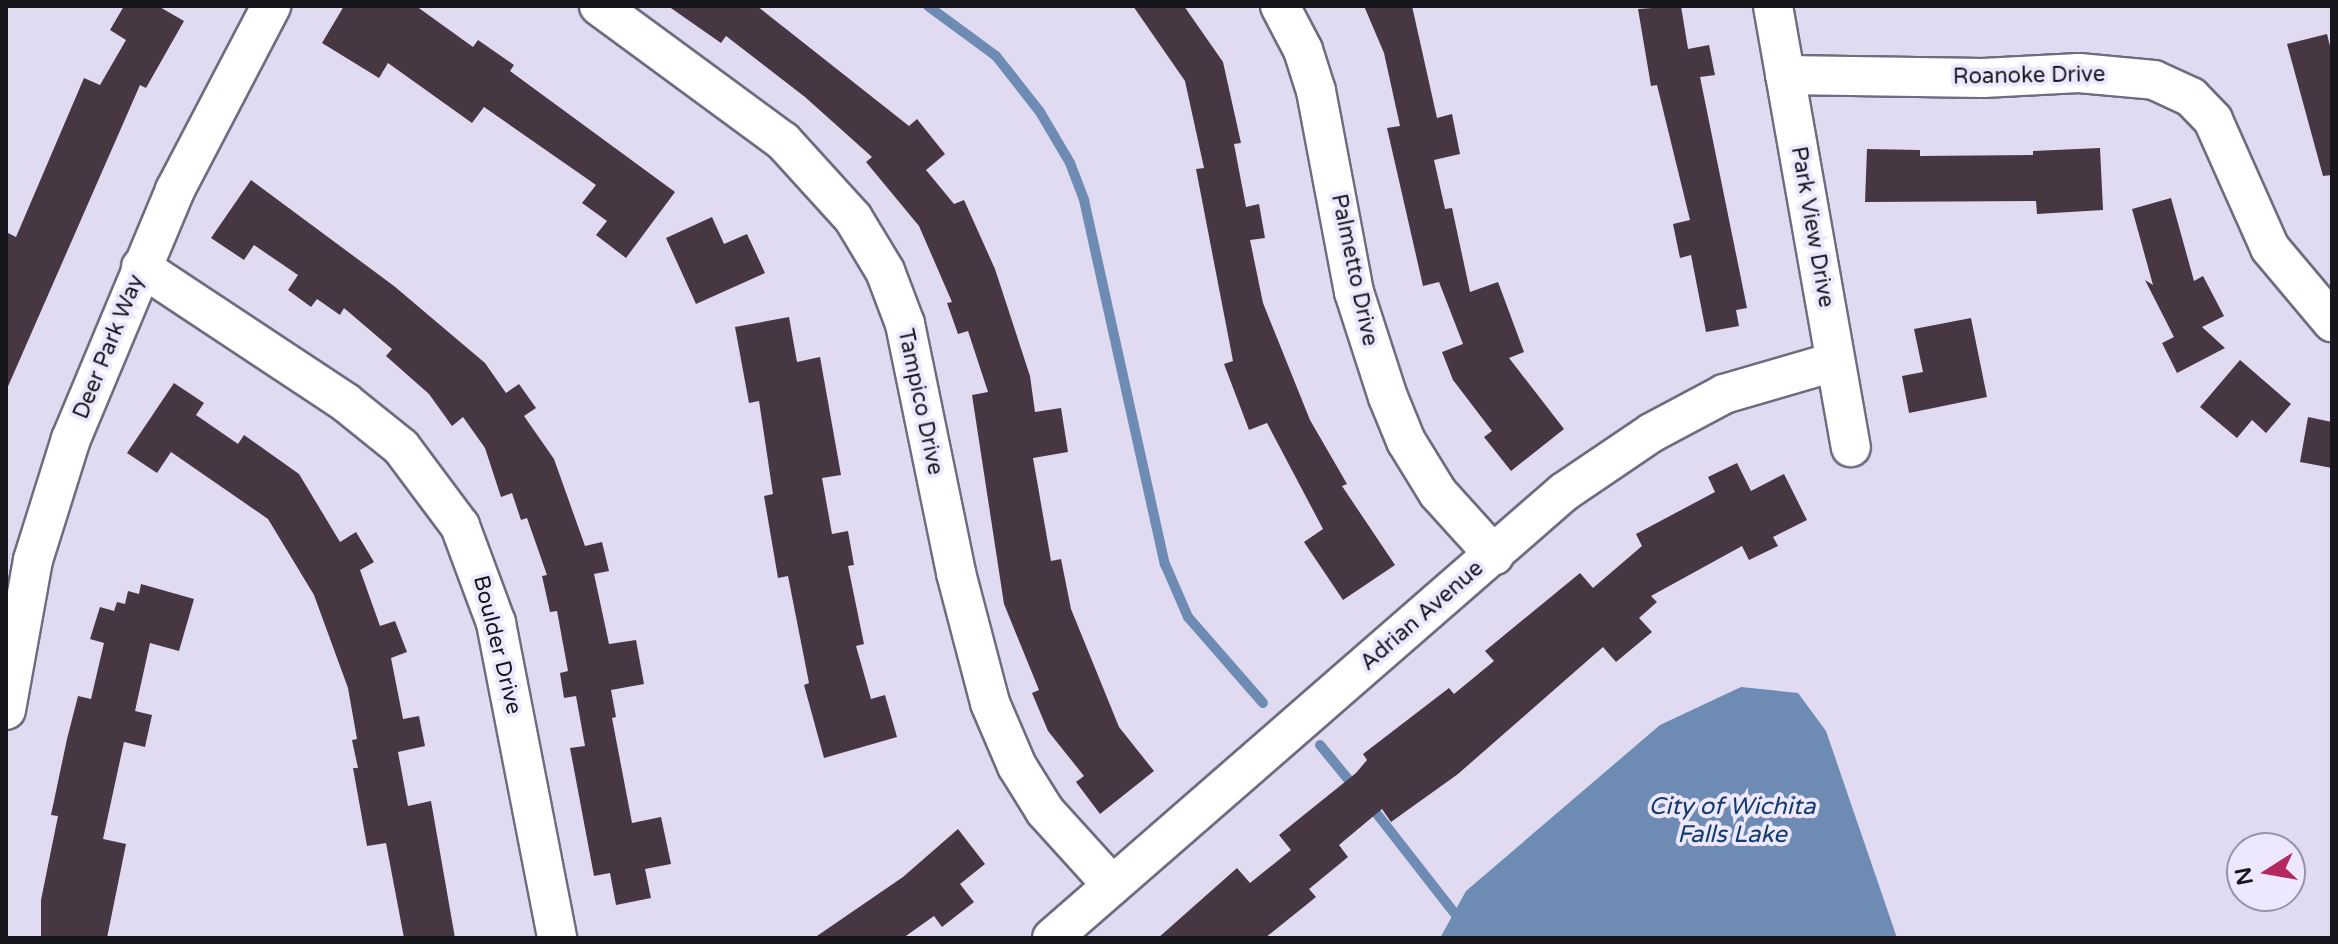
<!DOCTYPE html>
<html>
<head>
<meta charset="utf-8">
<style>
  body { margin:0 }
  #map { position:relative; width:2338px; height:944px; overflow:hidden; background:#e1dbf2; font-family:"Varela Round",sans-serif }
  div>[style] { position:absolute }
  [style*='--x'] { left:calc(var(--x)*1px); top:calc(var(--y)*1px); width:calc(var(--w)*1px); rotate:calc(var(--a)*1deg) }
  .water>* { inset:0; background:#6d8bb3 }
  .stream>* { height:10px; margin:-5px; padding:0 5px; transform-origin:5px; border-radius:5px; background:#6d8bb3 }
  .building>* { inset:0; background:#473743 }
  .roads { filter:drop-shadow(2px 0 #706b7f) drop-shadow(-2px 0 #706b7f) drop-shadow(0 2px #706b7f) drop-shadow(0 -2px #706b7f) }
  .street>* { height:38px; margin:-19px; padding:0 19px; transform-origin:19px; border-radius:19px; background:#fff }
  span { translate:-50% -50%; white-space:nowrap; text-align:center; line-height:1.15; -webkit-text-stroke:8px #eee8ff; paint-order:stroke }
  .street-label { font-size:22px; color:#18161d }
  .water-label { font-size:24px; color:#123c6f; font-style:italic }
  .frame { position:absolute; inset:0; border:8px solid #18161d; pointer-events:none }
  .north { position:absolute; left:2226px; top:832px; width:80px; height:80px; box-sizing:border-box; background:#eee8ff; border:2px solid #9894a5; border-radius:50%; rotate:259deg; font-size:22px; font-weight:700; line-height:32px; text-align:center; color:#18161d }
  .north::after { content:''; display:block; margin:auto; width:28px; height:36px; background:#b5285f; clip-path:polygon(50% 0,100% 100%,50% 72%,0 100%) }
</style>
</head>
<body>
<div id="map">
  <div class="water">
    <i style="clip-path:polygon(1741px 687px,1798px 693px,1826px 731px,1897px 938px,1440px 938px,1466px 891px,1660px 725px)"></i>
  </div>
  <div class="stream">
    <i style="--x:928;--y:6;--w:84;--a:36.3"></i>
    <i style="--x:996;--y:56;--w:71;--a:51.8"></i>
    <i style="--x:1040;--y:112;--w:59;--a:59.5"></i>
    <i style="--x:1070;--y:163;--w:40;--a:69"></i>
    <i style="--x:1084;--y:200;--w:373;--a:77.5"></i>
    <i style="--x:1165;--y:564;--w:58;--a:66.5"></i>
    <i style="--x:1188;--y:617;--w:114;--a:48.9"></i>
    <i style="--x:1320;--y:745;--w:58;--a:50.6"></i>
    <i style="--x:1370;--y:805;--w:169;--a:52"></i>
  </div>
  <div class="building">
    <i style="clip-path:polygon(124px 6px,158px 6px,184px 21px,146px 88px,140px 85px,6px 391px,6px 232px,16px 237px,84px 78px,100px 85px,126px 40px,110px 30px)"></i>
    <i style="clip-path:polygon(344px 6px,416px 6px,473px 47px,478px 40px,514px 65px,510px 71px,675px 192px,626px 258px,596px 235px,607px 221px,582px 203px,596px 185px,484px 107px,472px 123px,388px 63px,379px 78px,322px 43px)"></i>
    <i style="clip-path:polygon(668px 6px,757px 6px,909px 126px,917px 119px,945px 154px,926px 170px,954px 204px,964px 200px,995px 269px,1030px 376px,1035px 412px,1061px 408px,1068px 452px,1033px 458px,1051px 561px,1061px 559px,1071px 609px,1119px 727px,1154px 771px,1100px 814px,1076px 782px,1084px 776px,1048px 731px,1032px 693px,1039px 690px,1004px 604px,972px 395px,988px 392px,968px 331px,958px 334px,947px 303px,952px 302px,919px 226px,866px 162px,872px 157px,805px 97px,726px 36px,721px 43px)"></i>
    <i style="clip-path:polygon(1133px 6px,1184px 6px,1223px 62px,1241px 143px,1234px 144px,1246px 207px,1259px 204px,1265px 238px,1250px 240px,1263px 303px,1310px 420px,1347px 484px,1342px 486px,1395px 565px,1343px 600px,1304px 542px,1323px 529px,1267px 423px,1249px 430px,1224px 364px,1233px 361px,1196px 169px,1204px 168px,1185px 81px)"></i>
    <i style="clip-path:polygon(1364px 6px,1412px 6px,1437px 118px,1452px 114px,1460px 154px,1434px 160px,1445px 209px,1452px 208px,1470px 292px,1498px 282px,1524px 352px,1509px 358px,1564px 429px,1511px 471px,1484px 437px,1492px 431px,1453px 380px,1442px 352px,1463px 344px,1439px 282px,1423px 286px,1387px 128px,1400px 126px,1384px 53px)"></i>
    <i style="clip-path:polygon(1681px 6px,1688px 49px,1709px 45px,1715px 75px,1700px 77px,1747px 308px,1736px 310px,1739px 326px,1706px 332px,1691px 255px,1680px 258px,1673px 224px,1690px 220px,1657px 85px,1651px 86px,1638px 9px)"></i>
    <i style="clip-path:polygon(2327px 34px,2332px 54px,2332px 175px,2323px 176px,2287px 44px)"></i>
    <i style="clip-path:polygon(2100px 148px,2103px 210px,2037px 214px,2036px 201px,1865px 202px,1867px 149px,1920px 150px,1920px 156px,2033px 155px,2033px 151px)"></i>
    <i style="clip-path:polygon(251px 180px,394px 286px,485px 363px,506px 393px,519px 384px,536px 408px,524px 416px,554px 459px,585px 546px,602px 542px,609px 571px,594px 574px,609px 644px,636px 640px,644px 684px,611px 690px,616px 717px,612px 718px,632px 823px,661px 817px,671px 864px,645px 869px,651px 898px,616px 905px,610px 873px,594px 876px,570px 748px,585px 746px,576px 696px,564px 698px,560px 673px,568px 671px,557px 611px,550px 612px,542px 576px,547px 575px,527px 518px,521px 520px,512px 493px,501px 497px,485px 448px,463px 417px,452px 426px,429px 394px,386px 356px,392px 349px,344px 308px,340px 315px,317px 299px,311px 307px,288px 290px,298px 275px,254px 245px,244px 260px,211px 238px)"></i>
    <i style="clip-path:polygon(2171px 198px,2194px 281px,2203px 276px,2224px 316px,2202px 327px,2225px 348px,2177px 373px,2162px 343px,2174px 337px,2145px 280px,2153px 285px,2132px 209px)"></i>
    <i style="clip-path:polygon(712px 217px,724px 244px,747px 234px,765px 273px,696px 304px,666px 238px)"></i>
    <i style="clip-path:polygon(789px 317px,797px 362px,820px 357px,841px 475px,822px 478px,832px 534px,848px 531px,854px 565px,848px 566px,864px 644px,856px 646px,871px 699px,885px 695px,897px 737px,824px 758px,804px 685px,809px 683px,788px 576px,778px 578px,764px 496px,773px 494px,759px 401px,749px 403px,735px 327px)"></i>
    <i style="clip-path:polygon(1971px 318px,1987px 397px,1909px 413px,1902px 376px,1923px 372px,1914px 329px)"></i>
    <i style="clip-path:polygon(2240px 360px,2291px 404px,2266px 433px,2252px 420px,2237px 438px,2200px 407px)"></i>
    <i style="clip-path:polygon(174px 383px,204px 403px,196px 415px,238px 444px,244px 435px,299px 474px,340px 542px,356px 532px,374px 562px,360px 570px,380px 626px,395px 621px,407px 652px,391px 658px,403px 719px,419px 716px,425px 746px,398px 752px,408px 806px,431px 801px,455px 938px,404px 938px,386px 843px,367px 846px,353px 768px,358px 768px,352px 740px,357px 739px,348px 688px,314px 595px,268px 519px,171px 452px,157px 473px,127px 453px)"></i>
    <i style="clip-path:polygon(2308px 417px,2332px 422px,2332px 468px,2300px 462px)"></i>
    <i style="clip-path:polygon(1737px 463px,1751px 491px,1784px 474px,1807px 520px,1773px 537px,1778px 546px,1749px 560px,1742px 546px,1651px 596px,1657px 602px,1639px 618px,1652px 632px,1616px 662px,1603px 647px,1458px 774px,1391px 822px,1382px 809px,1339px 845px,1348px 857px,1309px 889px,1316px 897px,1265px 938px,1158px 938px,1237px 868px,1250px 883px,1291px 850px,1279px 835px,1356px 773px,1367px 760px,1363px 754px,1449px 688px,1454px 694px,1494px 661px,1485px 651px,1580px 573px,1593px 588px,1642px 546px,1636px 534px,1715px 492px,1708px 477px)"></i>
    <i style="clip-path:polygon(141px 584px,194px 599px,179px 651px,150px 643px,135px 711px,152px 715px,145px 747px,124px 742px,103px 839px,126px 844px,107px 938px,41px 938px,41px 900px,58px 816px,51px 815px,67px 739px,78px 696px,91px 699px,104px 643px,90px 639px,100px 607px,114px 611px,117px 602px,125px 604px,128px 591px,139px 594px)"></i>
    <i style="clip-path:polygon(958px 829px,985px 864px,960px 884px,974px 902px,942px 927px,934px 916px,903px 938px,814px 938px,903px 877px)"></i>
  </div>
  <div class="roads">
    <div class="street">
      <i style="--x:599;--y:6;--w:228;--a:36.3"></i>
      <i style="--x:783;--y:141;--w:104;--a:47.7"></i>
      <i style="--x:853;--y:218;--w:62;--a:58.9"></i>
      <i style="--x:885;--y:271;--w:57;--a:69.3"></i>
      <i style="--x:905;--y:324;--w:254;--a:78.4"></i>
      <i style="--x:956;--y:573;--w:134;--a:75.3"></i>
      <i style="--x:990;--y:703;--w:69;--a:66.8"></i>
      <i style="--x:1017;--y:766;--w:53;--a:58.1"></i>
      <i style="--x:1045;--y:811;--w:100;--a:47.8"></i>
      <i style="--x:1280;--y:6;--w:50;--a:62.4"></i>
      <i style="--x:1303;--y:50;--w:43;--a:72.4"></i>
      <i style="--x:1316;--y:91;--w:205;--a:79.3"></i>
      <i style="--x:1354;--y:292;--w:110;--a:72.1"></i>
      <i style="--x:1388;--y:397;--w:48;--a:67.8"></i>
      <i style="--x:1406;--y:441;--w:61;--a:58.4"></i>
      <i style="--x:1438;--y:493;--w:84;--a:47.9"></i>
      <i style="--x:1773;--y:6;--w:448;--a:80"></i>
      <i style="--x:1785;--y:75;--w:198;--a:0.9"></i>
      <i style="--x:1983;--y:78;--w:96;--a:-3"></i>
      <i style="--x:2079;--y:73;--w:75;--a:5.3"></i>
      <i style="--x:2154;--y:80;--w:41;--a:24.7"></i>
      <i style="--x:2191;--y:97;--w:32;--a:46"></i>
      <i style="--x:2213;--y:120;--w:140;--a:66"></i>
      <i style="--x:2270;--y:248;--w:97;--a:50"></i>
      <i style="--x:141;--y:267;--w:245;--a:33.5"></i>
      <i style="--x:345;--y:402;--w:72;--a:38.8"></i>
      <i style="--x:401;--y:447;--w:99;--a:53.2"></i>
      <i style="--x:460;--y:526;--w:103;--a:69.6"></i>
      <i style="--x:496;--y:623;--w:321;--a:79"></i>
      <i style="--x:6;--y:710;--w:152;--a:-79.8"></i>
      <i style="--x:33;--y:560;--w:127;--a:-72.6"></i>
      <i style="--x:71;--y:439;--w:270;--a:-67.3"></i>
      <i style="--x:175;--y:190;--w:208;--a:-62.4"></i>
      <i style="--x:1052;--y:938;--w:679;--a:-41.06"></i>
      <i style="--x:1564;--y:492;--w:105;--a:-34.1"></i>
      <i style="--x:1651;--y:433;--w:83;--a:-28.1"></i>
      <i style="--x:1724;--y:394;--w:115;--a:-16.2"></i>
    </div>
  </div>
  <div class="street-label">
    <span style="left:2029px;top:76px;rotate:-1deg">Roanoke Drive</span>
    <span style="left:1812px;top:227px;rotate:80deg">Park View Drive</span>
    <span style="left:1354px;top:270px;rotate:78deg">Palmetto Drive</span>
    <span style="left:109px;top:347px;rotate:-68deg">Deer Park Way</span>
    <span style="left:920px;top:402px;rotate:78deg">Tampico Drive</span>
    <span style="left:1422px;top:616px;rotate:-41deg">Adrian Avenue</span>
    <span style="left:497px;top:645px;rotate:76deg">Boulder Drive</span>
  </div>
  <div class="water-label">
    <span style="left:1732px;top:821px">City of Wichita<br>Falls Lake</span>
  </div>
  <div class="frame"></div>
  <div class="north">N</div>
</div>
</body>
</html>
